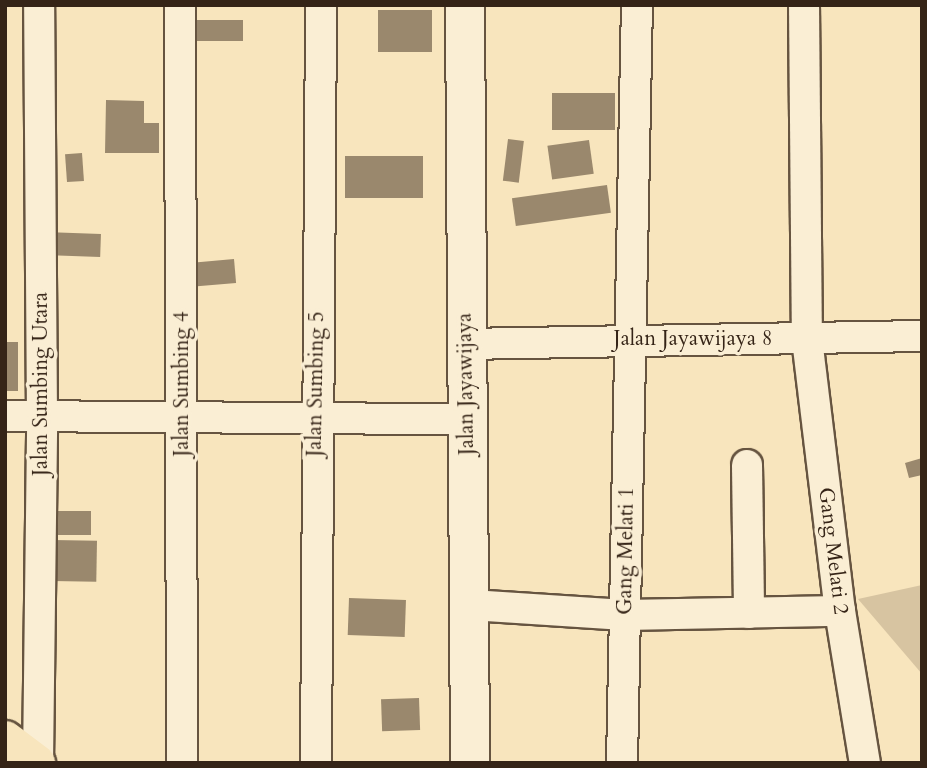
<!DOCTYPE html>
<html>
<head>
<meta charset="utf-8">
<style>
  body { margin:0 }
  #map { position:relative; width:927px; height:768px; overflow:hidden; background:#f8e5bd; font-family:Cardo,serif }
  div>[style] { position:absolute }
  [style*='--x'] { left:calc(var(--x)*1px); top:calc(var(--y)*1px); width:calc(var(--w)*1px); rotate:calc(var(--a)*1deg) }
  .green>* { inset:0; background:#d7c4a1 }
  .building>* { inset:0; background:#9a886d; transform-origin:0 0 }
  .roads { filter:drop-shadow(2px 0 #665440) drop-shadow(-2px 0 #665440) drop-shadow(0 2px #665440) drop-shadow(0 -2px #665440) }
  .minor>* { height:30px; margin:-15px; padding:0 15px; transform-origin:15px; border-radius:15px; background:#faeed4 }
  .secondary>* { height:38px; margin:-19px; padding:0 19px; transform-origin:19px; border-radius:19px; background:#faeed4 }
  .trunk>* { height:38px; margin:-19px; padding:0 19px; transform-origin:19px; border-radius:19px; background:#f8e5bd }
  span { translate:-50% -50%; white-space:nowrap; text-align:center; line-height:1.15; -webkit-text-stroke:7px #faeed4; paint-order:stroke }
  .street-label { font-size:21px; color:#352417 }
  .frame { position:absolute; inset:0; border:7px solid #352417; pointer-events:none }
</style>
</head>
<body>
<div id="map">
  <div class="green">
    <i style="clip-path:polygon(922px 585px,922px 674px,858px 599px)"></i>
  </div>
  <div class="building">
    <i style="left:378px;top:10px;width:54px;height:42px"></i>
    <i style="left:243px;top:20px;width:21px;height:53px;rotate:90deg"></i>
    <i style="left:552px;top:93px;width:63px;height:37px"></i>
    <i style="clip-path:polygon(106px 100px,144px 101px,144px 123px,159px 123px,159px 153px,105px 153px)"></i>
    <i style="left:508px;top:139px;width:16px;height:42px;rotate:7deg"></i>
    <i style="left:589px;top:140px;width:34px;height:42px;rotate:82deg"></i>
    <i style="left:82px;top:153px;width:28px;height:17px;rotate:86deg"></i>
    <i style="left:345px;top:156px;width:78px;height:42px"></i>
    <i style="left:607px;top:185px;width:28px;height:96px;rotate:82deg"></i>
    <i style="left:45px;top:232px;width:56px;height:23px;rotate:2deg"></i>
    <i style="left:234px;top:259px;width:24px;height:39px;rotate:85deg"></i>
    <i style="left:5px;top:342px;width:13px;height:49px"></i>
    <i style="clip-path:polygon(922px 458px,922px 475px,909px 478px,905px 463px)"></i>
    <i style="left:55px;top:511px;width:36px;height:24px"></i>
    <i style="left:53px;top:540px;width:44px;height:41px;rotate:1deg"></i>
    <i style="left:349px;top:598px;width:57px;height:37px;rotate:2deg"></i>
    <i style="left:419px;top:698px;width:32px;height:38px;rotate:88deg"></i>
  </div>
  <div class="roads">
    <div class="minor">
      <i style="--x:180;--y:5;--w:758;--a:89.85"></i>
      <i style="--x:804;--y:5;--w:334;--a:89.5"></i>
      <i style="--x:807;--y:339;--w:274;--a:83.1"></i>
      <i style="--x:840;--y:611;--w:154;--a:80.7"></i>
      <i style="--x:464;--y:344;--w:458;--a:-1"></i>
      <i style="--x:5;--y:416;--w:461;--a:0.4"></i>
      <i style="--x:747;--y:465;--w:148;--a:89.2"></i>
      <i style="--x:471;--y:605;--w:154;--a:3.7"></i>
      <i style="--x:625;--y:615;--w:215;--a:-1.1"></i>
      <i style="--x:38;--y:763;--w:347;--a:-89.3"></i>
      <i style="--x:42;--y:416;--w:411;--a:-90.4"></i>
      <i style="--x:316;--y:763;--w:758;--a:-89.62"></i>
      <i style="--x:622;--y:763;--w:758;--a:-88.87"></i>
    </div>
    <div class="secondary">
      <i style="--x:465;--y:5;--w:758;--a:89.62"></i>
    </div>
    <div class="trunk">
      <i style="--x:5;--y:740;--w:39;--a:37"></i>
    </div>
  </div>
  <div class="street-label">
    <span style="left:693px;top:339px">Jalan Jayawijaya 8</span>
    <span style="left:41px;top:384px;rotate:-90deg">Jalan Sumbing Utara</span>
    <span style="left:182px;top:384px;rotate:-90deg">Jalan Sumbing 4</span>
    <span style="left:316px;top:384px;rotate:-89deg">Jalan Sumbing 5</span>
    <span style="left:466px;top:384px;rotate:-91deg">Jalan Jayawijaya</span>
    <span style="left:626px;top:551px;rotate:-89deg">Gang Melati 1</span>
    <span style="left:833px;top:551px;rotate:83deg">Gang Melati 2</span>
  </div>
  <div class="frame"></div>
</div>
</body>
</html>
